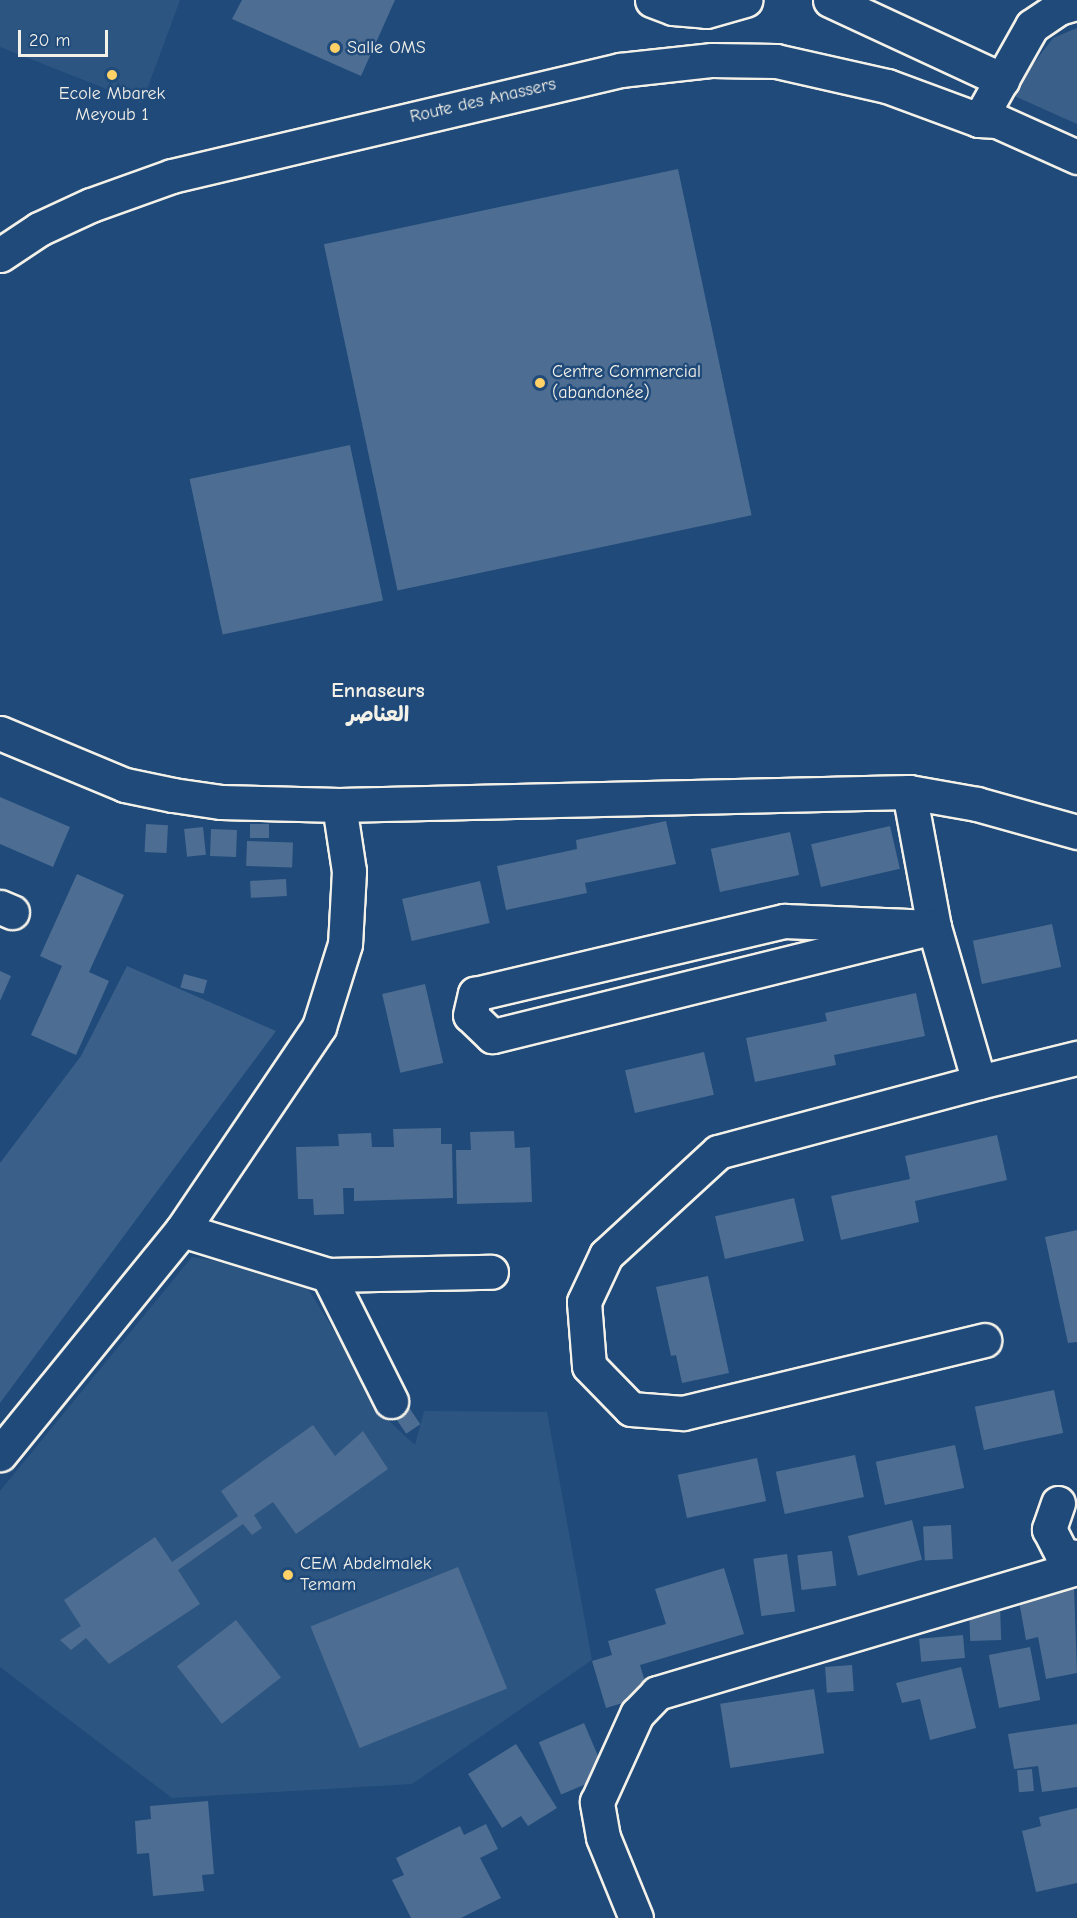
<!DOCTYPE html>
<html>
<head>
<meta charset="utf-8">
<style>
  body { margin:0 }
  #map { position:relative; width:1077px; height:1918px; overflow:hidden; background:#1f4a7a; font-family:"Comic Neue","Playpen Sans Arabic",sans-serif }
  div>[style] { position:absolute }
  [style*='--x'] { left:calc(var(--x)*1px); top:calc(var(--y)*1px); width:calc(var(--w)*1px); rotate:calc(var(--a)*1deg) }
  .built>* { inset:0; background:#2d5581 }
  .green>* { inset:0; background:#3a5f88 }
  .building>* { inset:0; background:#4d6e92; transform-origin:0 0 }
  .roads { filter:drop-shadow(2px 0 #f4f1e8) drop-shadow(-2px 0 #f4f1e8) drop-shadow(0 2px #f4f1e8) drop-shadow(0 -2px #f4f1e8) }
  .street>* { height:33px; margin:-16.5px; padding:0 16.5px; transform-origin:16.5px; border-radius:16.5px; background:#1f4a7a }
  .secondary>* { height:33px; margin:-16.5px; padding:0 16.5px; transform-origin:16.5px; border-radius:16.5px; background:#1f4a7a }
  .dots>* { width:16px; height:16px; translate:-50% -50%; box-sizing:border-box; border:3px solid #1f4a7a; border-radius:50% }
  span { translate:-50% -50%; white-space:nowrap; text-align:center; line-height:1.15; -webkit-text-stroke:5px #1f4a7a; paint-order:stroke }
  .poi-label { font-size:18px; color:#f4f1e8 }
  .left { translate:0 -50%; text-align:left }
  .street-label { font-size:18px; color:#f4f1e8 }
  .quarter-label { font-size:21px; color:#f4f1e8; font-weight:700 }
  .scale { position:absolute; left:18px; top:30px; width:90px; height:27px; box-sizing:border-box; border:3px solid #f4f1e8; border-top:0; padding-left:8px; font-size:18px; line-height:21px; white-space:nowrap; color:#f4f1e8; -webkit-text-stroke:4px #1f4a7a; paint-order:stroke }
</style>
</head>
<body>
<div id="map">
  <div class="built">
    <i style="clip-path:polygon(0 0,180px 0,142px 103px,0 47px)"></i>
    <i style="clip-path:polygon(192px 1257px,299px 1274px,390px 1422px,415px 1445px,424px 1411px,547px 1412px,592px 1660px,412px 1784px,172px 1798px,0 1667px,0 1491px)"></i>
  </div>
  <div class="green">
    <i style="clip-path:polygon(1077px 28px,1077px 124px,1010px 94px,1053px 38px)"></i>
    <i style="clip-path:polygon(127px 966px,276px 1031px,0 1403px,0 1163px,81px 1056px)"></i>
  </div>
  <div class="building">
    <i style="clip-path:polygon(242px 0,395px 0,361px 76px,232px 19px)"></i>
    <i style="left:678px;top:169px;width:354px;height:362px;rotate:78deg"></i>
    <i style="left:350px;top:445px;width:159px;height:164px;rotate:78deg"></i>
    <i style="clip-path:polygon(0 797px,70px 827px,53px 867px,0 844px)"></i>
    <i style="clip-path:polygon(666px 821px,676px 864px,585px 883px,587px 893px,506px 910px,497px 866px,577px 849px,576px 840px)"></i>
    <i style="left:146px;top:824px;width:22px;height:28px;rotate:3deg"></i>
    <i style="left:250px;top:824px;width:19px;height:14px"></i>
    <i style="left:890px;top:826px;width:44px;height:81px;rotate:77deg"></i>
    <i style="left:203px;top:827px;width:28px;height:19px;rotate:84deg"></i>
    <i style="left:211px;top:829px;width:26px;height:27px;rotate:2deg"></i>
    <i style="left:790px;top:832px;width:44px;height:81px;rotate:78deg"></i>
    <i style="left:247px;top:841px;width:46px;height:25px;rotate:2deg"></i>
    <i style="clip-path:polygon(77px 874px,124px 895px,89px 972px,109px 981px,76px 1055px,31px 1035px,62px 966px,40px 956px)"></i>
    <i style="left:286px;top:879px;width:17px;height:36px;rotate:87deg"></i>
    <i style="left:480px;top:881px;width:43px;height:80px;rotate:77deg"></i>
    <i style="left:1052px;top:924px;width:44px;height:81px;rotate:78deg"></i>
    <i style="clip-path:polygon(0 971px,11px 976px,0 1001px)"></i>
    <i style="left:184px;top:974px;width:24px;height:14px;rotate:15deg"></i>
    <i style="left:425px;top:984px;width:81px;height:44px;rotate:77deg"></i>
    <i style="clip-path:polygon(916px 993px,925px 1036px,834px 1055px,836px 1065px,755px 1082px,746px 1038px,827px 1021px,825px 1013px)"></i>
    <i style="left:704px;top:1052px;width:44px;height:81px;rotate:77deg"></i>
    <i style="clip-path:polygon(441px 1128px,441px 1144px,452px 1144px,453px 1198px,354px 1201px,354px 1188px,343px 1188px,344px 1214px,314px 1215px,313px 1199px,298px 1199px,296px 1147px,339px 1146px,338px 1134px,371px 1133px,372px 1147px,394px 1147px,393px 1129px)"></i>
    <i style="clip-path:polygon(514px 1131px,515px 1148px,530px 1147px,532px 1202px,457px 1204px,456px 1150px,471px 1150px,470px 1132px)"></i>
    <i style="clip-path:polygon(997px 1135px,1007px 1180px,915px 1201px,919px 1222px,841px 1240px,831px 1196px,910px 1179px,905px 1156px)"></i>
    <i style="left:794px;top:1198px;width:44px;height:81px;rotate:77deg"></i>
    <i style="clip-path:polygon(1077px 1230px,1077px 1342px,1068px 1343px,1045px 1237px)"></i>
    <i style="clip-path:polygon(708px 1276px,729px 1373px,682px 1383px,676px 1355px,671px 1356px,656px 1287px)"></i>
    <i style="left:1054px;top:1390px;width:44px;height:81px;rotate:78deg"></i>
    <i style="left:408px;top:1406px;width:22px;height:17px;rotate:56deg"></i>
    <i style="clip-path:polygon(313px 1425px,335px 1456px,363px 1431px,388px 1469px,296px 1534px,273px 1502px,254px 1515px,262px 1528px,252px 1535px,243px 1524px,178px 1570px,200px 1604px,109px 1664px,86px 1638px,71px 1650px,60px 1640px,81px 1626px,64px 1600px,155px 1537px,172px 1562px,238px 1516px,221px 1491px)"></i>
    <i style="left:955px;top:1445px;width:44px;height:81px;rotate:78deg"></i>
    <i style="left:855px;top:1455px;width:43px;height:81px;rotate:78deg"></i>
    <i style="left:757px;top:1458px;width:44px;height:81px;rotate:78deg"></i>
    <i style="left:912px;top:1520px;width:41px;height:66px;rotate:76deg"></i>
    <i style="left:951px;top:1525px;width:34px;height:28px;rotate:87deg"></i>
    <i style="left:832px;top:1551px;width:35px;height:35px;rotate:83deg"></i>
    <i style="left:787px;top:1554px;width:58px;height:34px;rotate:82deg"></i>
    <i style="left:458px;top:1567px;width:131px;height:159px;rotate:68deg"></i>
    <i style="clip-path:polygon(724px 1568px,744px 1634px,640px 1665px,649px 1695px,606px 1708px,592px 1661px,612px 1655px,608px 1641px,666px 1624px,655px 1589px)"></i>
    <i style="clip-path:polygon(1074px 1586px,1077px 1673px,1046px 1679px,1038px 1637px,1026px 1640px,1018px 1596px)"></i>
    <i style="left:1000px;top:1606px;width:34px;height:31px;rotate:88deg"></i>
    <i style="left:236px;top:1620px;width:73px;height:75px;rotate:52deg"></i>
    <i style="left:963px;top:1635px;width:23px;height:44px;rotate:85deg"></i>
    <i style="left:1030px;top:1647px;width:54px;height:42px;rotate:79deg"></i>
    <i style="left:852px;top:1665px;width:26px;height:27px;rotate:86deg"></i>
    <i style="clip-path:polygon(961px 1667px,976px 1728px,930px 1740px,920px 1699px,902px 1703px,896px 1683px)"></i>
    <i style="left:814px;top:1689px;width:65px;height:95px;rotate:81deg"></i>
    <i style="left:584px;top:1723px;width:57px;height:49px;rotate:67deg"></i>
    <i style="clip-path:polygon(1077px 1724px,1077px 1787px,1042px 1792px,1038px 1766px,1014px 1769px,1008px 1734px)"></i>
    <i style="clip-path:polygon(516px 1744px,557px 1808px,528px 1826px,521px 1816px,502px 1828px,468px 1774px)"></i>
    <i style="left:1032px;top:1769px;width:22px;height:15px;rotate:85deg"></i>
    <i style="clip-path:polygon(208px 1801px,214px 1874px,202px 1875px,204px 1891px,153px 1896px,149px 1853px,137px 1854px,135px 1821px,151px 1819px,150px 1806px)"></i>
    <i style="clip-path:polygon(1077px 1808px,1077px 1883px,1036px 1892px,1022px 1831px,1041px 1826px,1039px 1817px)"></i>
    <i style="clip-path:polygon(486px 1824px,498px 1849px,480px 1858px,501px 1898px,461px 1918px,411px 1918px,392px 1880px,404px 1875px,396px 1858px,460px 1826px,464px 1835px)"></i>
  </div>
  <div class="roads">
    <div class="street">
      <i style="--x:652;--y:0;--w:22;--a:21"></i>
      <i style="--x:673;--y:8;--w:33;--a:5"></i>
      <i style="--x:706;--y:11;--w:41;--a:-15.8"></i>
      <i style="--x:830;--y:0;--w:190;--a:24.9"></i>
      <i style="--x:979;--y:120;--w:108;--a:-60.6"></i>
      <i style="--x:1032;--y:26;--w:32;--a:-34"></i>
      <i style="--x:1059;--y:8;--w:19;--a:-16"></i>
      <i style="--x:909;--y:792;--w:137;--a:79.5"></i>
      <i style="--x:934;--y:927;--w:161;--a:73.8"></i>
      <i style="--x:979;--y:1082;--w:101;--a:-13.8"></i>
      <i style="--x:339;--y:805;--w:570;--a:-1.31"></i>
      <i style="--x:909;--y:792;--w:69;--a:10"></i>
      <i style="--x:977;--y:804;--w:104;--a:15.6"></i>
      <i style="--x:0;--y:907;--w:13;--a:23"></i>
      <i style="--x:784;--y:921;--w:150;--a:2.3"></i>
      <i style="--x:934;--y:927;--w:455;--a:166.1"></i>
      <i style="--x:492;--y:1036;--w:30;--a:-136"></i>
      <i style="--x:470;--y:1015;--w:22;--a:-77"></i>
      <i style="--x:475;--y:994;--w:318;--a:-13.3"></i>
      <i style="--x:979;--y:1082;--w:270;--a:165"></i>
      <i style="--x:718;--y:1152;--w:152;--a:137.4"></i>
      <i style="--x:606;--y:1255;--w:52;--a:115.1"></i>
      <i style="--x:584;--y:1302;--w:64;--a:85.5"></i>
      <i style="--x:589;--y:1366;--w:60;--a:45.7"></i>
      <i style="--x:631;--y:1409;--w:52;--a:4.4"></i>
      <i style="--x:683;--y:1413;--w:310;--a:-13.6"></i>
      <i style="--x:182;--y:1230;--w:153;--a:17.1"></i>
      <i style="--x:328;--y:1275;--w:163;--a:-1.1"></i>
      <i style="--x:328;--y:1275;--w:141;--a:63.4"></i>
      <i style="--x:1058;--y:1503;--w:28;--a:109"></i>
      <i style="--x:1049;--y:1529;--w:29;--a:63"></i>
      <i style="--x:1062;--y:1555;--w:15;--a:8"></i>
      <i style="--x:636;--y:1918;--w:87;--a:-112.2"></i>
      <i style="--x:603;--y:1837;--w:36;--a:-100"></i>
      <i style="--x:597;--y:1802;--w:97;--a:-65.6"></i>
      <i style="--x:637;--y:1714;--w:29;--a:-46"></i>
      <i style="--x:657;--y:1693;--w:438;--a:-16.6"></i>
    </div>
    <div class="secondary">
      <i style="--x:0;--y:255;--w:47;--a:-33.7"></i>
      <i style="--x:39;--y:229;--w:57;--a:-24.8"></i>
      <i style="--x:91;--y:205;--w:86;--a:-19.7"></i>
      <i style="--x:172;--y:176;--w:460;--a:-13.3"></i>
      <i style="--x:620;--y:70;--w:93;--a:-6.2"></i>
      <i style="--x:712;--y:60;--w:64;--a:0.9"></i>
      <i style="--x:776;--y:61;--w:114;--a:12.7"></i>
      <i style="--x:887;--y:86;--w:98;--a:20.3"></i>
      <i style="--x:979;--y:120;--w:18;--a:3"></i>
      <i style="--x:997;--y:121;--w:88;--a:24.2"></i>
      <i style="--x:0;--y:733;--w:135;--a:22.6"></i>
      <i style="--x:125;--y:785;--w:49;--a:11.8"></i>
      <i style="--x:173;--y:795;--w:49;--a:8.3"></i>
      <i style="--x:221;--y:802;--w:118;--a:1.5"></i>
      <i style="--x:339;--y:805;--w:67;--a:81.4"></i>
      <i style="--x:349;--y:871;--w:73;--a:93.1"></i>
      <i style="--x:345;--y:944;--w:87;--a:107.4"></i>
      <i style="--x:319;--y:1027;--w:245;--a:124"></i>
      <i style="--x:182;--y:1230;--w:289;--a:129.1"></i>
    </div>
  </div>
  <div class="dots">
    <i style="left:335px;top:48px;background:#ffd166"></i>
    <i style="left:112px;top:75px;background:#ffd166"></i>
    <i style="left:540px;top:383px;background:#ffd166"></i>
    <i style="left:288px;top:1575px;background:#ffd166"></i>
  </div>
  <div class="poi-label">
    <span class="left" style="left:347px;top:48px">Salle OMS</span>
    <span style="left:112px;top:105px">Ecole Mbarek<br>Meyoub 1</span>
    <span class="left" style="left:552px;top:383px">Centre Commercial<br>(abandonée)</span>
    <span class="left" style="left:300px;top:1575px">CEM Abdelmalek<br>Temam</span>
  </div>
  <div class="street-label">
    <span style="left:483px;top:101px;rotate:-13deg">Route des Anassers</span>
  </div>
  <div class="quarter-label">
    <span style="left:378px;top:702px">Ennaseurs<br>العناصر</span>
  </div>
  <div class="scale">20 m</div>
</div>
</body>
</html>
